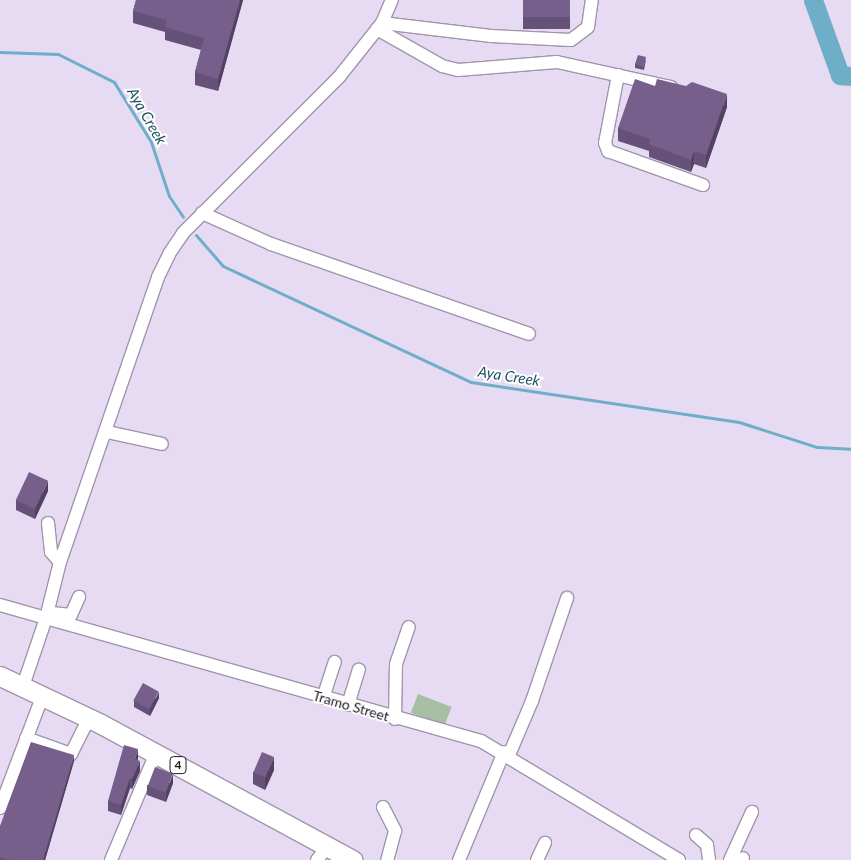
<!DOCTYPE html>
<html>
<head>
<meta charset="utf-8">
<style>
  body { margin:0 }
  #map { position:relative; width:851px; height:860px; overflow:hidden; background:#e7dbf3; font-family:Lato,sans-serif }
  div>[style] { position:absolute }
  [style*='--x'] { left:calc(var(--x)*1px); top:calc(var(--y)*1px); width:calc(var(--w)*1px); rotate:calc(var(--a)*1deg) }
  .green>* { inset:0; background:#a5bea4; transform-origin:0 0 }
  .stream>* { height:3px; margin:-1.5px; padding:0 1.5px; transform-origin:1.5px; border-radius:1.5px; background:#6faec7 }
  .river>* { height:19px; margin:-9.5px; padding:0 9.5px; transform-origin:9.5px; border-radius:9.5px; background:#6faec7 }
  .roads { filter:drop-shadow(1px 0 #a095ab) drop-shadow(-1px 0 #a095ab) drop-shadow(0 1px #a095ab) drop-shadow(0 -1px #a095ab) }
  .minor>* { height:12px; margin:-6px; padding:0 6px; transform-origin:6px; border-radius:6px; background:#fff }
  .highway>* { height:19px; margin:-9.5px; padding:0 9.5px; transform-origin:9.5px; border-radius:9.5px; background:#fff }
  .wall>* { inset:0; background:#665278; transform-origin:0 0 }
  .shaded-wall>* { inset:0; background:#534262 }
  .building>* { inset:0; background:#775f8c; transform-origin:0 0 }
  span { translate:-50% -50%; white-space:nowrap; text-align:center; line-height:1.15; -webkit-text-stroke:4px #fff; paint-order:stroke }
  .shield-label span { padding:1px 4px; background:#fff; border:1px solid; border-radius:4px; -webkit-text-stroke-width:0 }
  .shield-label { font-size:12px; color:#1e1922; font-weight:700 }
  .street-label { font-size:14px; color:#1e1922 }
  .water-label { font-size:15px; color:#1c5163; font-style:italic }
</style>
</head>
<body>
<div id="map">
  <div class="green">
    <i style="left:418px;top:694px;width:36px;height:20px;rotate:21deg"></i>
  </div>
  <div class="stream">
    <i style="--x:0;--y:52;--w:58;--a:2"></i>
    <i style="--x:58;--y:54;--w:63;--a:26.6"></i>
    <i style="--x:114;--y:82;--w:70;--a:58.3"></i>
    <i style="--x:151;--y:142;--w:57;--a:71.6"></i>
    <i style="--x:169;--y:196;--w:25;--a:56"></i>
    <i style="--x:196;--y:235;--w:41;--a:48.9"></i>
    <i style="--x:223;--y:266;--w:274;--a:25.1"></i>
    <i style="--x:471;--y:382;--w:271;--a:8.5"></i>
    <i style="--x:739;--y:422;--w:82;--a:17.8"></i>
    <i style="--x:817;--y:447;--w:34;--a:3"></i>
  </div>
  <div class="river">
    <i style="--x:813;--y:0;--w:80;--a:70.2"></i>
    <i style="--x:840;--y:75;--w:11;--a:5"></i>
  </div>
  <div class="roads">
    <div class="minor">
      <i style="--x:382;--y:23;--w:110;--a:6.8"></i>
      <i style="--x:491;--y:36;--w:80;--a:2.9"></i>
      <i style="--x:571;--y:40;--w:21;--a:-37"></i>
      <i style="--x:588;--y:27;--w:27;--a:-82"></i>
      <i style="--x:377;--y:29;--w:75;--a:29.6"></i>
      <i style="--x:442;--y:66;--w:16;--a:14"></i>
      <i style="--x:458;--y:70;--w:99;--a:-4.6"></i>
      <i style="--x:557;--y:62;--w:117;--a:12.4"></i>
      <i style="--x:618;--y:75;--w:69;--a:100.8"></i>
      <i style="--x:605;--y:143;--w:9;--a:69"></i>
      <i style="--x:608;--y:151;--w:101;--a:19.7"></i>
      <i style="--x:202;--y:213;--w:76;--a:24.2"></i>
      <i style="--x:271;--y:244;--w:273;--a:19.2"></i>
      <i style="--x:107;--y:432;--w:56;--a:12.3"></i>
      <i style="--x:48;--y:523;--w:29;--a:84"></i>
      <i style="--x:51;--y:552;--w:13;--a:48"></i>
      <i style="--x:0;--y:605;--w:500;--a:15.8"></i>
      <i style="--x:481;--y:741;--w:231;--a:31"></i>
      <i style="--x:52;--y:613;--w:19;--a:6"></i>
      <i style="--x:71;--y:615;--w:20;--a:-66"></i>
      <i style="--x:23;--y:686;--w:72;--a:-71.3"></i>
      <i style="--x:46;--y:618;--w:58;--a:-76"></i>
      <i style="--x:60;--y:562;--w:301;--a:-71"></i>
      <i style="--x:158;--y:277;--w:25;--a:-64"></i>
      <i style="--x:169;--y:254;--w:25;--a:-56"></i>
      <i style="--x:183;--y:233;--w:221;--a:-45"></i>
      <i style="--x:339;--y:77;--w:69;--a:-51.5"></i>
      <i style="--x:382;--y:23;--w:25;--a:-67"></i>
      <i style="--x:323;--y:698;--w:38;--a:-72"></i>
      <i style="--x:348;--y:705;--w:37;--a:-73"></i>
      <i style="--x:395;--y:719;--w:55;--a:-89"></i>
      <i style="--x:396;--y:664;--w:39;--a:-71"></i>
      <i style="--x:26;--y:738;--w:48;--a:19.6"></i>
      <i style="--x:71;--y:754;--w:40;--a:-63.4"></i>
      <i style="--x:509;--y:755;--w:59;--a:-66.9"></i>
      <i style="--x:532;--y:701;--w:109;--a:-71.2"></i>
      <i style="--x:383;--y:807;--w:27;--a:63"></i>
      <i style="--x:395;--y:831;--w:30;--a:105"></i>
      <i style="--x:0;--y:808;--w:121;--a:-69.2"></i>
      <i style="--x:696;--y:835;--w:15;--a:42"></i>
      <i style="--x:707;--y:845;--w:15;--a:82"></i>
      <i style="--x:111;--y:860;--w:116;--a:-67.2"></i>
      <i style="--x:317;--y:860;--w:18;--a:-52"></i>
      <i style="--x:459;--y:860;--w:117;--a:-67.4"></i>
      <i style="--x:537;--y:860;--w:19;--a:-65"></i>
      <i style="--x:730;--y:860;--w:53;--a:-65.4"></i>
      <i style="--x:742;--y:860;--w:2;--a:-63"></i>
    </div>
    <div class="highway">
      <i style="--x:0;--y:676;--w:112;--a:25.4"></i>
      <i style="--x:101;--y:724;--w:286;--a:28.4"></i>
    </div>
  </div>
  <div class="wall">
    <i style="clip-path:polygon(136px 0,243px 0,218px 91px,195px 85px,195px 72px,201px 50px,165px 40px,165px 32px,133px 23px,133px 11px)"></i>
    <i style="left:523px;top:0;width:47px;height:29px"></i>
    <i style="clip-path:polygon(646px 60px,644px 70px,635px 68px,635px 64px)"></i>
    <i style="clip-path:polygon(655px 86px,727px 107px,706px 168px,694px 164px,691px 172px,649px 157px,649px 151px,618px 141px,618px 128px)"></i>
    <i style="clip-path:polygon(48px 491px,35px 519px,16px 510px,16px 500px)"></i>
    <i style="clip-path:polygon(159px 698px,150px 716px,134px 707px,134px 701px)"></i>
    <i style="clip-path:polygon(138px 759px,137px 760px,140px 771px,132px 789px,130px 788px,121px 815px,108px 811px,108px 801px)"></i>
    <i style="clip-path:polygon(74px 761px,45px 860px,0 860px,0 826px)"></i>
    <i style="clip-path:polygon(274px 770px,265px 790px,253px 784px,253px 772px)"></i>
    <i style="clip-path:polygon(173px 783px,166px 802px,147px 795px,147px 785px)"></i>
  </div>
  <div class="shaded-wall">
    <i style="clip-path:polygon(240px 0,243px 0,218px 91px,218px 79px)"></i>
    <i style="clip-path:polygon(727px 94px,727px 107px,706px 168px,706px 155px)"></i>
    <i style="clip-path:polygon(694px 151px,694px 164px,691px 172px,691px 160px)"></i>
    <i style="clip-path:polygon(48px 481px,48px 491px,35px 519px,35px 509px)"></i>
    <i style="clip-path:polygon(159px 692px,159px 698px,150px 716px,150px 709px)"></i>
    <i style="clip-path:polygon(138px 749px,138px 759px,135px 769px,135px 759px)"></i>
    <i style="clip-path:polygon(74px 755px,74px 761px,45px 860px,43px 860px)"></i>
    <i style="clip-path:polygon(274px 757px,274px 770px,265px 790px,265px 777px)"></i>
    <i style="clip-path:polygon(140px 761px,140px 771px,132px 789px,132px 779px)"></i>
    <i style="clip-path:polygon(173px 774px,173px 783px,166px 802px,166px 792px)"></i>
    <i style="clip-path:polygon(130px 778px,130px 788px,121px 815px,121px 805px)"></i>
  </div>
  <div class="building">
    <i style="clip-path:polygon(136px 0,240px 0,218px 79px,195px 72px,204px 38px,165px 27px,167px 20px,133px 11px)"></i>
    <i style="left:523px;top:0;width:47px;height:17px"></i>
    <i style="clip-path:polygon(638px 55px,646px 57px,644px 67px,635px 64px)"></i>
    <i style="clip-path:polygon(635px 79px,655px 86px,657px 79px,686px 86px,692px 82px,727px 94px,706px 155px,694px 151px,691px 160px,649px 144px,650px 139px,618px 128px)"></i>
    <i style="left:29px;top:472px;width:21px;height:31px;rotate:25deg"></i>
    <i style="left:143px;top:683px;width:18px;height:20px;rotate:29deg"></i>
    <i style="clip-path:polygon(31px 742px,74px 755px,43px 860px,9px 860px,0 857px,0 826px)"></i>
    <i style="clip-path:polygon(124px 745px,138px 749px,135px 759px,140px 761px,132px 779px,130px 778px,121px 805px,108px 801px)"></i>
    <i style="left:262px;top:752px;width:13px;height:22px;rotate:23deg"></i>
    <i style="left:155px;top:767px;width:19px;height:20px;rotate:21deg"></i>
  </div>
  <div class="shield-label">
    <span style="left:178px;top:765px">4</span>
  </div>
  <div class="street-label">
    <span style="left:351px;top:706px;rotate:16deg">Tramo Street</span>
  </div>
  <div class="water-label">
    <span style="left:147px;top:116px;rotate:60deg">Aya Creek</span>
    <span style="left:509px;top:376px;rotate:9deg">Aya Creek</span>
  </div>
</div>
</body>
</html>
